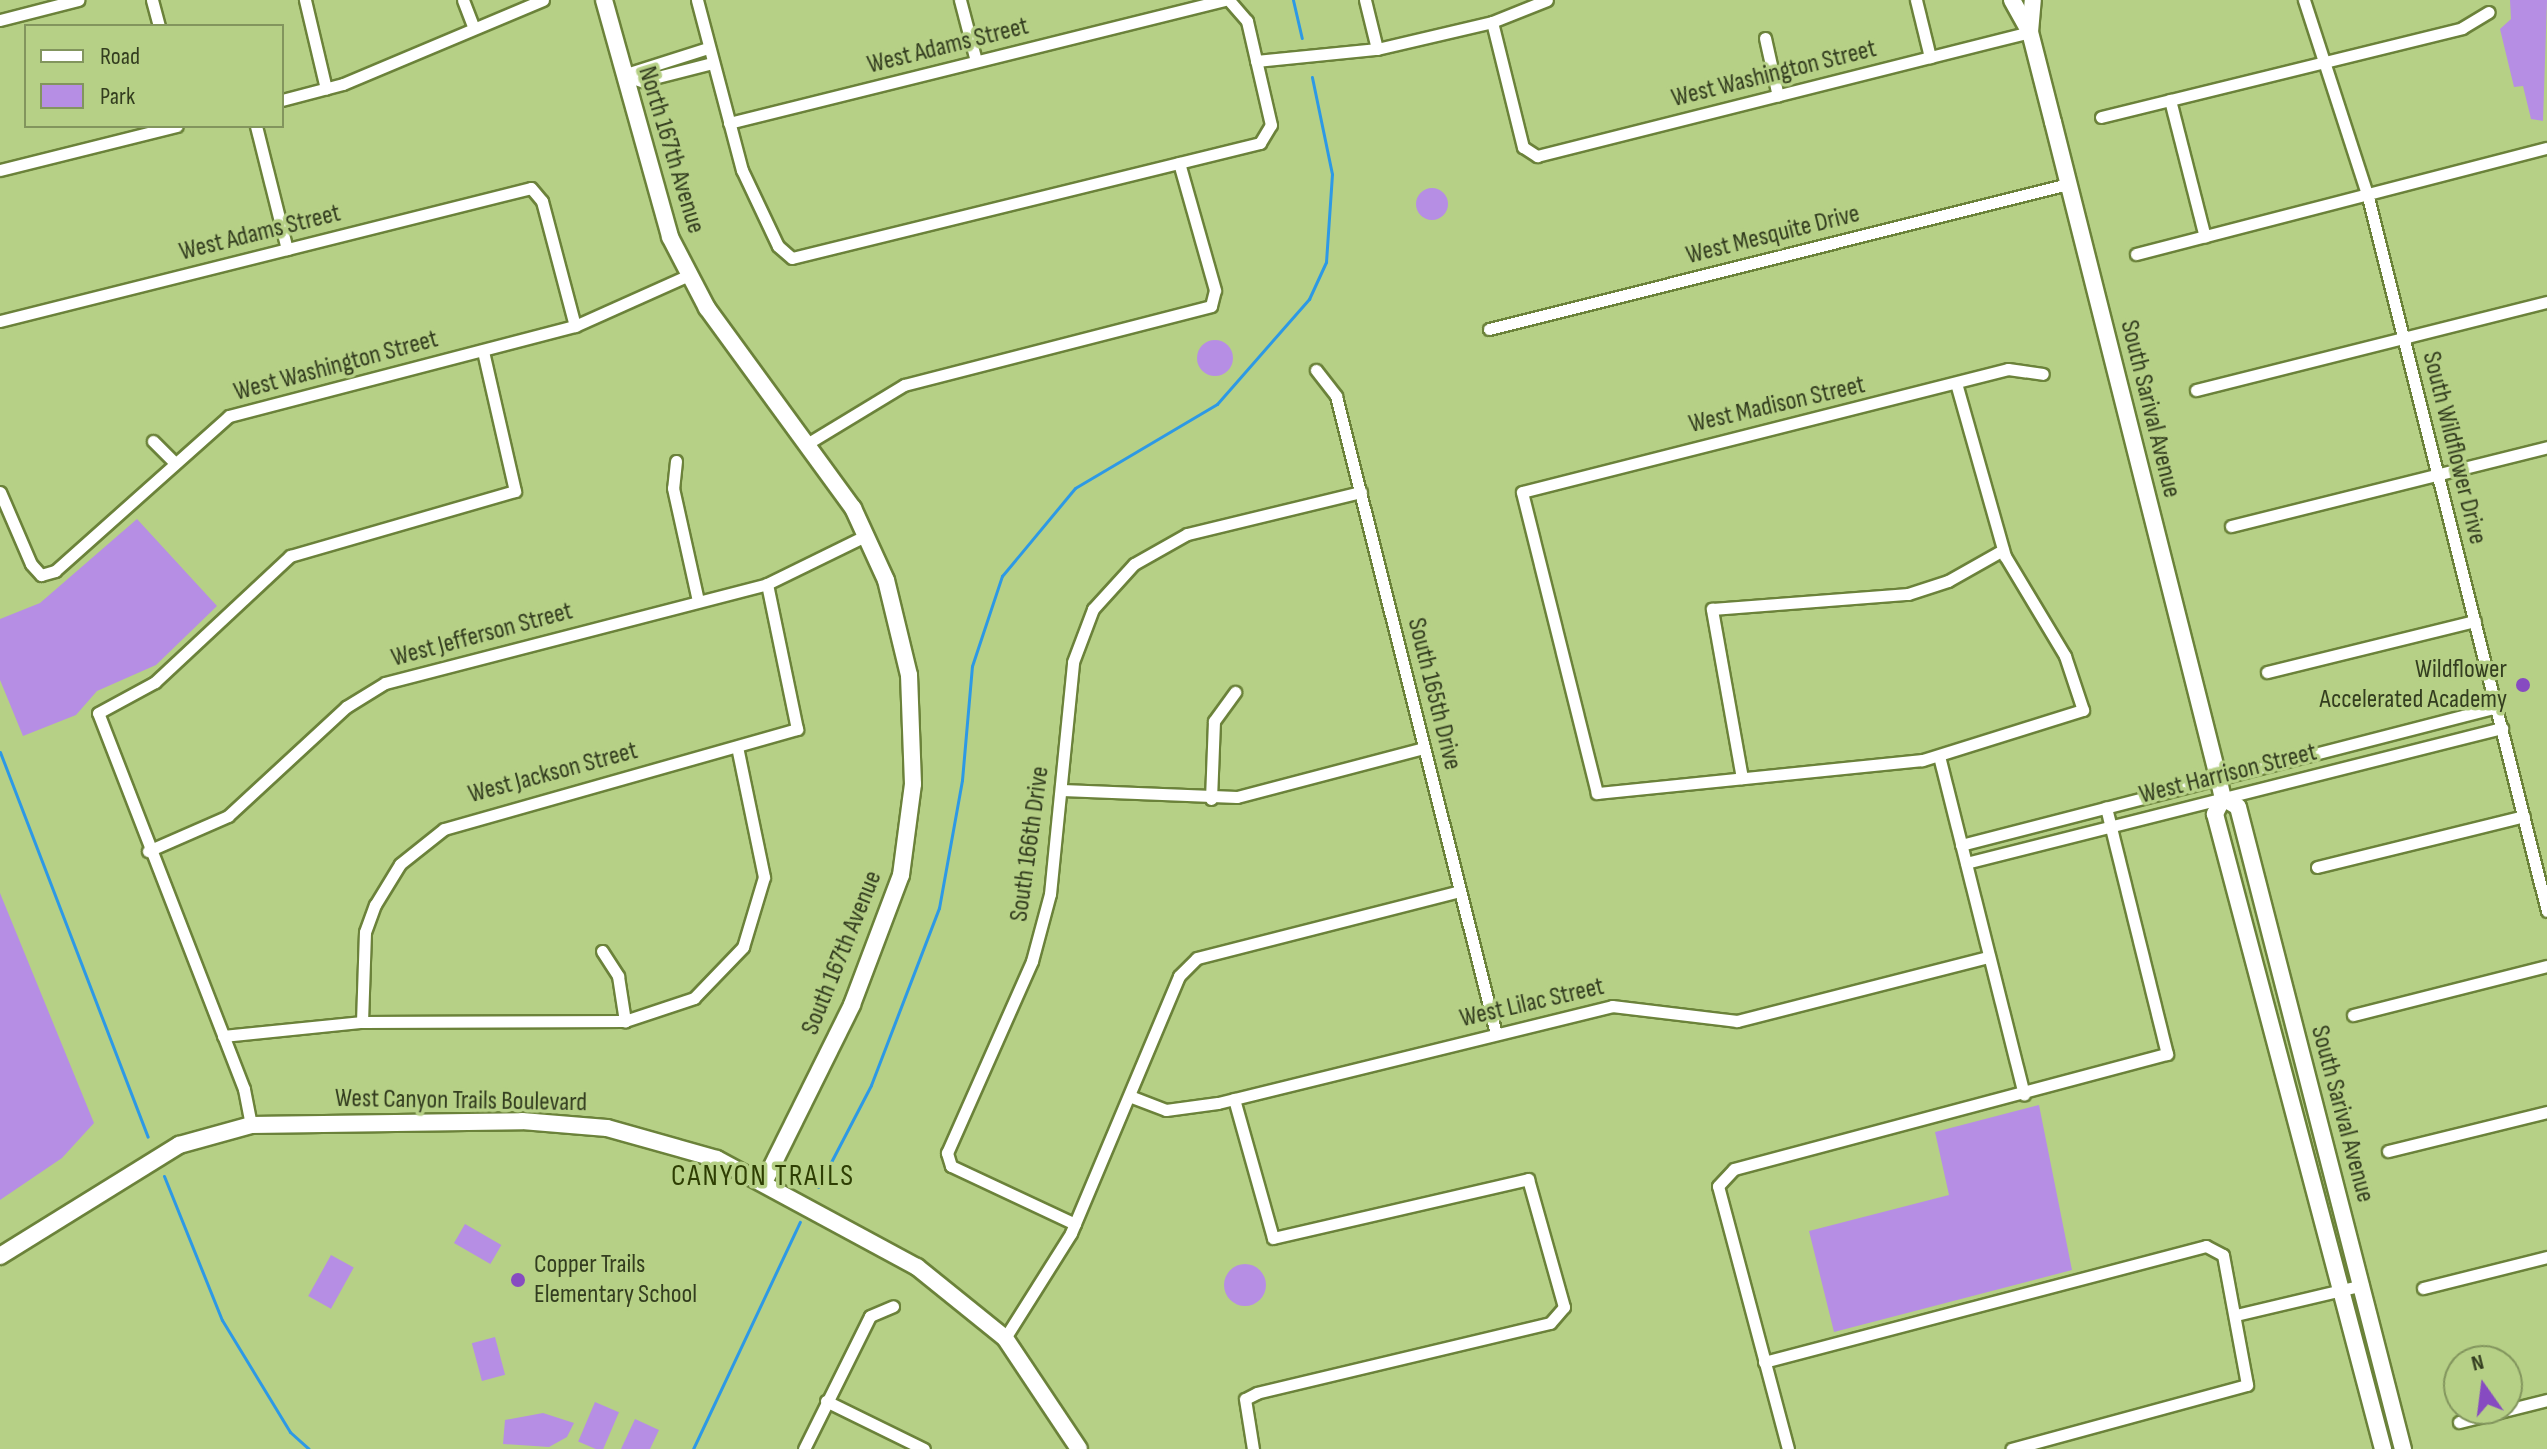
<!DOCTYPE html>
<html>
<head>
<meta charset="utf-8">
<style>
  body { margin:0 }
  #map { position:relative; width:2547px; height:1449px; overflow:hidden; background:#b6d086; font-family:"Sofia Sans Condensed",sans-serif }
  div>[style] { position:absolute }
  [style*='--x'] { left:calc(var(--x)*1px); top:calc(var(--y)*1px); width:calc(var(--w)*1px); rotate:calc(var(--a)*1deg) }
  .green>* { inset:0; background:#b68ee4; transform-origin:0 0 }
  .round { border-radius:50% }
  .stream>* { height:3px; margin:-1.5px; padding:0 1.5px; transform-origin:1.5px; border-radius:1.5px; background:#2d99e5 }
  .roads { filter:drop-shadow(2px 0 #6b823a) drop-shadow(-2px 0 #6b823a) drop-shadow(0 2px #6b823a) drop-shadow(0 -2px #6b823a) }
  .street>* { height:11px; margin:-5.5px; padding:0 5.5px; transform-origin:5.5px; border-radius:5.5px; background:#fff }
  .secondary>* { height:16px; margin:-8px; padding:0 8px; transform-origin:8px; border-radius:8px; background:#fff }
  .dots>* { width:22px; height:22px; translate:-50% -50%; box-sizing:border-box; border:4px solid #b6d086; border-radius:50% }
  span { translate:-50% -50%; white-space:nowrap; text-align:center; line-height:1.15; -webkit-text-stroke:7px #b6d086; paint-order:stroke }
  .street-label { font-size:26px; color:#333d1f }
  .poi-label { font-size:26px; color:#333d1f }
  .right { translate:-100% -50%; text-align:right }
  .left { translate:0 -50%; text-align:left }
  .quarter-label { font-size:30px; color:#2e3e03; letter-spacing:2px }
  .legend { position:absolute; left:24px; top:24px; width:260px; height:104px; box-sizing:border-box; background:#b6d086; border:2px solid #82955d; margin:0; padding:10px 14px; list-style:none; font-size:24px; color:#333d1f }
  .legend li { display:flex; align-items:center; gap:16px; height:40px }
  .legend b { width:40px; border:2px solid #82955d }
  .north { position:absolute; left:2443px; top:1345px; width:80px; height:80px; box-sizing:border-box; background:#b6d086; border:2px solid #82955d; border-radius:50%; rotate:346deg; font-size:22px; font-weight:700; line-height:32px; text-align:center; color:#333d1f }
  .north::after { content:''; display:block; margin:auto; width:28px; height:36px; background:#874bc1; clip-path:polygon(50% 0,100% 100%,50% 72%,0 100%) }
</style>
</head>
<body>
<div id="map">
  <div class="green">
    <i style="clip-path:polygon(2510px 0,2547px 0,2543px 121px,2531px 119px,2523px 86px,2514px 87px,2500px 29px,2511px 19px)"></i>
    <i class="round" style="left:1416px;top:188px;width:32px;height:32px"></i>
    <i class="round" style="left:1197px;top:340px;width:36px;height:36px"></i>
    <i style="clip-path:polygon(137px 519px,217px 606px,156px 665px,97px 691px,76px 715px,23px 736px,0 680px,0 619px,40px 603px)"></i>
    <i style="clip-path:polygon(0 893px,94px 1123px,62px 1158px,0 1200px)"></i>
    <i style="clip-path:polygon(2039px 1105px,2072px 1270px,1834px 1332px,1809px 1231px,1949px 1195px,1935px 1132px)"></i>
    <i style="left:465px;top:1224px;width:42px;height:22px;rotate:30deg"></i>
    <i style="left:331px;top:1255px;width:26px;height:47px;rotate:29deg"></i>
    <i class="round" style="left:1224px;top:1264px;width:42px;height:42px"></i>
    <i style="left:495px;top:1337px;width:39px;height:24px;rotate:75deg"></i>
    <i style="left:595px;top:1402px;width:26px;height:43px;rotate:23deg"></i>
    <i style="clip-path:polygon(543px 1413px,574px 1423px,567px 1437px,549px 1447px,503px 1444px,505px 1420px)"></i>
    <i style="clip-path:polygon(635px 1419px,659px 1430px,650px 1449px,621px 1449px)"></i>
  </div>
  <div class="stream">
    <i style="--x:1293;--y:0;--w:39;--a:77"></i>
    <i style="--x:0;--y:752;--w:412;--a:69"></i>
    <i style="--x:164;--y:1176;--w:155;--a:68.1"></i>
    <i style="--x:222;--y:1320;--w:131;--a:58.7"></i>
    <i style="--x:290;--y:1432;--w:25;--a:42"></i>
    <i style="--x:818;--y:1187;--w:115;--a:-62.5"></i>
    <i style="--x:871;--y:1085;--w:190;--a:-69"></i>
    <i style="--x:939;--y:908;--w:130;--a:-79.8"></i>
    <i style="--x:962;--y:780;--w:114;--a:-85"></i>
    <i style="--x:972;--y:666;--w:95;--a:-71.6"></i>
    <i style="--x:1002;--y:576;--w:114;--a:-50.3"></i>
    <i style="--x:1075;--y:488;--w:165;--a:-30.6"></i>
    <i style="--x:1217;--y:404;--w:140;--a:-48.8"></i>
    <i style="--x:1309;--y:299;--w:41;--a:-65.3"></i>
    <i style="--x:1326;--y:262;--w:88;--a:-86.1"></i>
    <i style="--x:1332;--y:174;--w:99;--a:-101.7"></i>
    <i style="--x:693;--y:1449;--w:251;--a:-64.8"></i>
  </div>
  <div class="roads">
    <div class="street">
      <i style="--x:152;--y:0;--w:27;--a:75"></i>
      <i style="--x:305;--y:0;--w:91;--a:76.7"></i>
      <i style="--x:463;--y:0;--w:30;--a:69"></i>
      <i style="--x:697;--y:0;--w:176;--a:75.2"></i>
      <i style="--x:742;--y:170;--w:84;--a:64.7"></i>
      <i style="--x:778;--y:246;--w:18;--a:41"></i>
      <i style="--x:792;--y:258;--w:482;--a:-13.8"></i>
      <i style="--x:1260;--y:143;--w:21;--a:-59"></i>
      <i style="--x:1271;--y:125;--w:107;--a:-103"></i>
      <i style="--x:1247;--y:21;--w:28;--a:-131"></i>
      <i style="--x:960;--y:0;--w:63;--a:75.3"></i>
      <i style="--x:1365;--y:0;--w:50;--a:76.2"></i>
      <i style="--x:1916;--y:0;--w:59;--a:76.2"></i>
      <i style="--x:2304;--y:0;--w:207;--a:72"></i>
      <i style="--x:2368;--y:197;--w:736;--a:75.93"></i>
      <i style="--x:0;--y:20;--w:81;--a:-14.4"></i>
      <i style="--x:1492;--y:22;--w:129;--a:76.1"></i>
      <i style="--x:1523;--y:147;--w:17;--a:33"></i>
      <i style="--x:1537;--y:156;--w:508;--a:-14.12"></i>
      <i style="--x:1765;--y:38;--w:59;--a:77.4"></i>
      <i style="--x:1256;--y:61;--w:122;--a:-5.7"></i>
      <i style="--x:1377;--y:49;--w:118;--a:-13.2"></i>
      <i style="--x:1492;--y:22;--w:59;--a:-21.8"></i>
      <i style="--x:623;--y:75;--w:20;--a:18"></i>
      <i style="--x:642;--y:81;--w:72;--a:-14.4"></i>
      <i style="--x:623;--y:75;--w:89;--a:-17.6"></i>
      <i style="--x:282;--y:100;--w:63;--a:-14.7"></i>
      <i style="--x:343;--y:84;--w:217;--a:-22.8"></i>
      <i style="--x:2170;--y:100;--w:141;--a:75.7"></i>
      <i style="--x:2101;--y:117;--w:372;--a:-13.8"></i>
      <i style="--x:2462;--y:28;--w:31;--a:-31"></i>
      <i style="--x:729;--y:123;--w:510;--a:-13.95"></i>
      <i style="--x:256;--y:126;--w:127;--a:75.9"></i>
      <i style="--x:0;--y:170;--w:182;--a:-14"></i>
      <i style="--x:2136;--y:254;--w:424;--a:-14.5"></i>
      <i style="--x:0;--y:321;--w:547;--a:-14.06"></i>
      <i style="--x:531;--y:188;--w:17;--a:50"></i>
      <i style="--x:542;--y:201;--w:129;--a:75.2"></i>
      <i style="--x:1489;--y:329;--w:597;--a:-14.06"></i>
      <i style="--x:1316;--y:370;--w:33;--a:52"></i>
      <i style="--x:1336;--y:396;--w:658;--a:75.92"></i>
      <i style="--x:1956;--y:383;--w:180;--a:74.2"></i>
      <i style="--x:2005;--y:556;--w:117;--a:59"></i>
      <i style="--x:2065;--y:656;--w:57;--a:71.6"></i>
      <i style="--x:2083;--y:710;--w:169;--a:162.7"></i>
      <i style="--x:1922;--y:760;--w:327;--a:174.2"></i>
      <i style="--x:1597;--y:793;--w:310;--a:-104"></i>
      <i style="--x:1522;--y:492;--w:501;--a:-14.2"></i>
      <i style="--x:2008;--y:369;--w:35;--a:8"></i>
      <i style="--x:2196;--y:390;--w:362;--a:-14.1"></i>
      <i style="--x:153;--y:441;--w:30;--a:45"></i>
      <i style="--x:810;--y:442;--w:110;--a:-31.2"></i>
      <i style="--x:904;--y:385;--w:317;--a:-14.4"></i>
      <i style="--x:1211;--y:306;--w:16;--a:-76"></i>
      <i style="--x:1215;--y:290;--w:132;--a:-105.8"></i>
      <i style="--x:676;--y:461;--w:27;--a:96"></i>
      <i style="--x:673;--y:488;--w:116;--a:77.5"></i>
      <i style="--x:0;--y:492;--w:78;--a:66.7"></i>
      <i style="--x:31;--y:564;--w:15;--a:48"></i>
      <i style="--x:41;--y:575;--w:15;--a:-16"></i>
      <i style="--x:55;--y:571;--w:233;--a:-41.7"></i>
      <i style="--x:229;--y:416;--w:358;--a:-14.6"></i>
      <i style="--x:575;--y:326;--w:123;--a:-24.1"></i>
      <i style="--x:2231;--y:526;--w:326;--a:-14"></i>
      <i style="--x:2267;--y:672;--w:214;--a:-13.8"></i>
      <i style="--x:1939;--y:756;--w:349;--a:75.9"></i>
      <i style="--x:1742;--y:778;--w:172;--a:-100.1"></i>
      <i style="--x:1712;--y:609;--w:197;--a:-4.4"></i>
      <i style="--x:1908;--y:594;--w:42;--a:-18"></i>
      <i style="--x:1948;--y:581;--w:63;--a:-29.4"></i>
      <i style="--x:1062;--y:790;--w:175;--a:2.3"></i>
      <i style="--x:1237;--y:797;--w:193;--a:-14.7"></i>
      <i style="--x:1211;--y:799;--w:78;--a:-87.8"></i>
      <i style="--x:1214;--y:721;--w:36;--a:-54"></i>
      <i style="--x:1961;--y:845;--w:553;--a:-14.44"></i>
      <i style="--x:148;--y:851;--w:87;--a:-23.6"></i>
      <i style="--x:228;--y:816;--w:161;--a:-42.7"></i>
      <i style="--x:346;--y:707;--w:46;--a:-31.6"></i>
      <i style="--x:385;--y:683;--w:395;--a:-14.5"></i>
      <i style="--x:767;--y:584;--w:111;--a:-26.1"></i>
      <i style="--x:1966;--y:863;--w:553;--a:-14.14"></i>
      <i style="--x:2317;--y:867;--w:213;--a:-13.8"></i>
      <i style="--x:602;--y:951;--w:30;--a:57"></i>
      <i style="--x:618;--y:976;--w:46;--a:81.2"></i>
      <i style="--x:2353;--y:1015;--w:200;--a:-14.2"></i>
      <i style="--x:362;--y:1022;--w:90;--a:-88.1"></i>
      <i style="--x:365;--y:932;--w:29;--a:-70"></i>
      <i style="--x:375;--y:905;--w:48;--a:-58.6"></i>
      <i style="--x:400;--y:864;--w:56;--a:-38.5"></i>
      <i style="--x:444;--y:829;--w:367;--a:-15.8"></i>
      <i style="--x:797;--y:729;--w:148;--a:-101.7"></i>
      <i style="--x:223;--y:1036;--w:140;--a:-5.8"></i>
      <i style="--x:362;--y:1022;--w:263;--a:-0.2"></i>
      <i style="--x:625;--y:1021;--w:73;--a:-18.4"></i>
      <i style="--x:694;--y:998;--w:71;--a:-46.1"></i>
      <i style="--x:743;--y:947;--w:73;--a:-73.3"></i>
      <i style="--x:764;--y:877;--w:133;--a:-101.7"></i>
      <i style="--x:1132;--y:1097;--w:36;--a:21"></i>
      <i style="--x:1166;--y:1110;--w:52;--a:-7.7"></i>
      <i style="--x:1218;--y:1103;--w:406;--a:-13.8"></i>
      <i style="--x:1612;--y:1006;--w:126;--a:6.8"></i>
      <i style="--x:1737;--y:1021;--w:259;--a:-14.3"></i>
      <i style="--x:1234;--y:1099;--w:144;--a:74.3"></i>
      <i style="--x:1273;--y:1238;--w:262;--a:-13"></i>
      <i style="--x:1528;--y:1179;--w:133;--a:74.3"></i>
      <i style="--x:1564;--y:1307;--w:21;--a:131"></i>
      <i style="--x:1550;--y:1323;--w:301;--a:166.6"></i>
      <i style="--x:1257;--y:1393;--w:13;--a:153"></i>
      <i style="--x:1245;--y:1399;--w:51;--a:80.9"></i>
      <i style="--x:251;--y:1125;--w:37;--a:-101"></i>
      <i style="--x:244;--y:1089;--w:403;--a:-111.2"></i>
      <i style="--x:98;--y:713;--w:65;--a:-28.5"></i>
      <i style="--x:155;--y:682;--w:185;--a:-43"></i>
      <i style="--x:290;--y:556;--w:234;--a:-16.1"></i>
      <i style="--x:515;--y:491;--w:144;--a:-102.9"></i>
      <i style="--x:2388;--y:1151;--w:164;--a:-13.8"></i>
      <i style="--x:1075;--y:1224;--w:137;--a:-154.9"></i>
      <i style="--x:951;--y:1166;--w:14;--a:-107"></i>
      <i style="--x:947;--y:1153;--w:210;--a:-66.1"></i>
      <i style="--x:1032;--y:961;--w:69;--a:-75"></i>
      <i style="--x:1050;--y:894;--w:233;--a:-84.3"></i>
      <i style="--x:1073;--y:662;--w:57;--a:-69.3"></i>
      <i style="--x:1093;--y:609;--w:61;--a:-47.7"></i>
      <i style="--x:1134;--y:564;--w:61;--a:-29.5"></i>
      <i style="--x:1187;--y:534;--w:179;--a:-13.6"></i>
      <i style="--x:2423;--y:1288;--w:128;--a:-14"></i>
      <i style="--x:2236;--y:1315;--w:130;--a:-13.3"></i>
      <i style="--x:1005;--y:1338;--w:124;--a:-57.8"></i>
      <i style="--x:1071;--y:1233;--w:279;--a:-67.2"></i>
      <i style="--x:1179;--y:976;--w:25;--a:-45"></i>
      <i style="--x:1197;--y:958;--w:271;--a:-14.3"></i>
      <i style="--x:1764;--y:1362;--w:457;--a:-14.7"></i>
      <i style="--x:2206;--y:1246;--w:19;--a:28"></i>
      <i style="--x:2223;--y:1255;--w:132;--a:79.5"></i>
      <i style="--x:2247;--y:1385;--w:244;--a:164.8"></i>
      <i style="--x:826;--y:1401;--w:109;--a:26.1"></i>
      <i style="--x:2459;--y:1422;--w:91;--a:-14"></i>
      <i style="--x:804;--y:1449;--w:148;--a:-63.6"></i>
      <i style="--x:870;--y:1316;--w:25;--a:-23"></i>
      <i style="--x:1788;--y:1449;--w:272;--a:-104.9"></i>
      <i style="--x:1718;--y:1186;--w:23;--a:-47"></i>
      <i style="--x:1734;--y:1169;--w:448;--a:-14.9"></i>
      <i style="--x:2167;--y:1054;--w:254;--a:-103.9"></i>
    </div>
    <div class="secondary">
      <i style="--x:604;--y:0;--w:246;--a:74.4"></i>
      <i style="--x:670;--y:237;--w:80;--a:62.5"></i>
      <i style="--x:707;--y:308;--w:248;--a:53.9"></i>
      <i style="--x:853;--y:508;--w:79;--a:65.4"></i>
      <i style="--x:886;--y:580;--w:98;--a:76.4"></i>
      <i style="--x:909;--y:675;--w:109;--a:87.9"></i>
      <i style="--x:913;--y:784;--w:92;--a:97.5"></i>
      <i style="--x:901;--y:875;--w:139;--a:110.7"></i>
      <i style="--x:852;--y:1005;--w:195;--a:116.4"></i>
      <i style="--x:2012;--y:0;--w:37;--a:61"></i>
      <i style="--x:2030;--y:32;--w:93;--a:75.7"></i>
      <i style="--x:2053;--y:122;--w:675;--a:75.86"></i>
      <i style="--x:2218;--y:777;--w:22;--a:77"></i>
      <i style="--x:2223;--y:798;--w:18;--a:117"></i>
      <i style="--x:2215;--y:814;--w:657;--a:75.18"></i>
      <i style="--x:2030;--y:32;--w:32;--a:-85"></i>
      <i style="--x:2223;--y:798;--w:17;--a:31"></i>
      <i style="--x:2238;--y:807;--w:663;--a:75.59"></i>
      <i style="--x:0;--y:1256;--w:211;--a:-31.8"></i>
      <i style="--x:179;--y:1145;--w:75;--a:-15.5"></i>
      <i style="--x:251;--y:1125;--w:271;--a:-0.8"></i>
      <i style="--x:522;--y:1121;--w:85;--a:4.7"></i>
      <i style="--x:607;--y:1128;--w:114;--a:15.7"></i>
      <i style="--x:717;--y:1159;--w:227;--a:28.4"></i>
      <i style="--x:917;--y:1267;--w:113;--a:38.9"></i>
      <i style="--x:1005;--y:1338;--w:133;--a:56.3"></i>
    </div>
  </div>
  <div class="dots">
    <i style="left:2523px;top:685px;background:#874bc1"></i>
    <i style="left:518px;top:1280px;background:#874bc1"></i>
  </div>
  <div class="street-label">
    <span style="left:948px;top:46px;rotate:-14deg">West Adams Street</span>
    <span style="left:1774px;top:74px;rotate:-14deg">West Washington Street</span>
    <span style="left:671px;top:150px;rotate:73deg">North 167th Avenue</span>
    <span style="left:260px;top:233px;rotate:-14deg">West Adams Street</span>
    <span style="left:1773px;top:235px;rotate:-14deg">West Mesquite Drive</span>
    <span style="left:336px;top:366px;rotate:-15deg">West Washington Street</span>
    <span style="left:1777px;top:405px;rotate:-13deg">West Madison Street</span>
    <span style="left:2150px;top:409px;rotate:76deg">South Sarival Avenue</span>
    <span style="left:2454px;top:448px;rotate:76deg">South Wildflower Drive</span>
    <span style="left:482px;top:635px;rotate:-15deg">West Jefferson Street</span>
    <span style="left:1434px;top:694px;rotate:76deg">South 165th Drive</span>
    <span style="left:553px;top:773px;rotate:-15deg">West Jackson Street</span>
    <span style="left:2228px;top:774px;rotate:-14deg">West Harrison Street</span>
    <span style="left:1030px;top:844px;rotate:-82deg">South 166th Drive</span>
    <span style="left:842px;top:953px;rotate:-68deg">South 167th Avenue</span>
    <span style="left:1532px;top:1003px;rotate:-13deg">West Lilac Street</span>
    <span style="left:461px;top:1101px;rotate:1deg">West Canyon Trails Boulevard</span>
    <span style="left:2342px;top:1114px;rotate:75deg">South Sarival Avenue</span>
  </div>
  <div class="poi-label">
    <span class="right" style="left:2507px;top:685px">Wildflower<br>Accelerated Academy</span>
    <span class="left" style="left:534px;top:1280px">Copper Trails<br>Elementary School</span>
  </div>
  <div class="quarter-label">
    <span style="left:763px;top:1176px">CANYON TRAILS</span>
  </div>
  <ul class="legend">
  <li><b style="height:10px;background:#fff"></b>Road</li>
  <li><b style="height:22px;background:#b68ee4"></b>Park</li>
  </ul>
  <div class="north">N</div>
</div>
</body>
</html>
